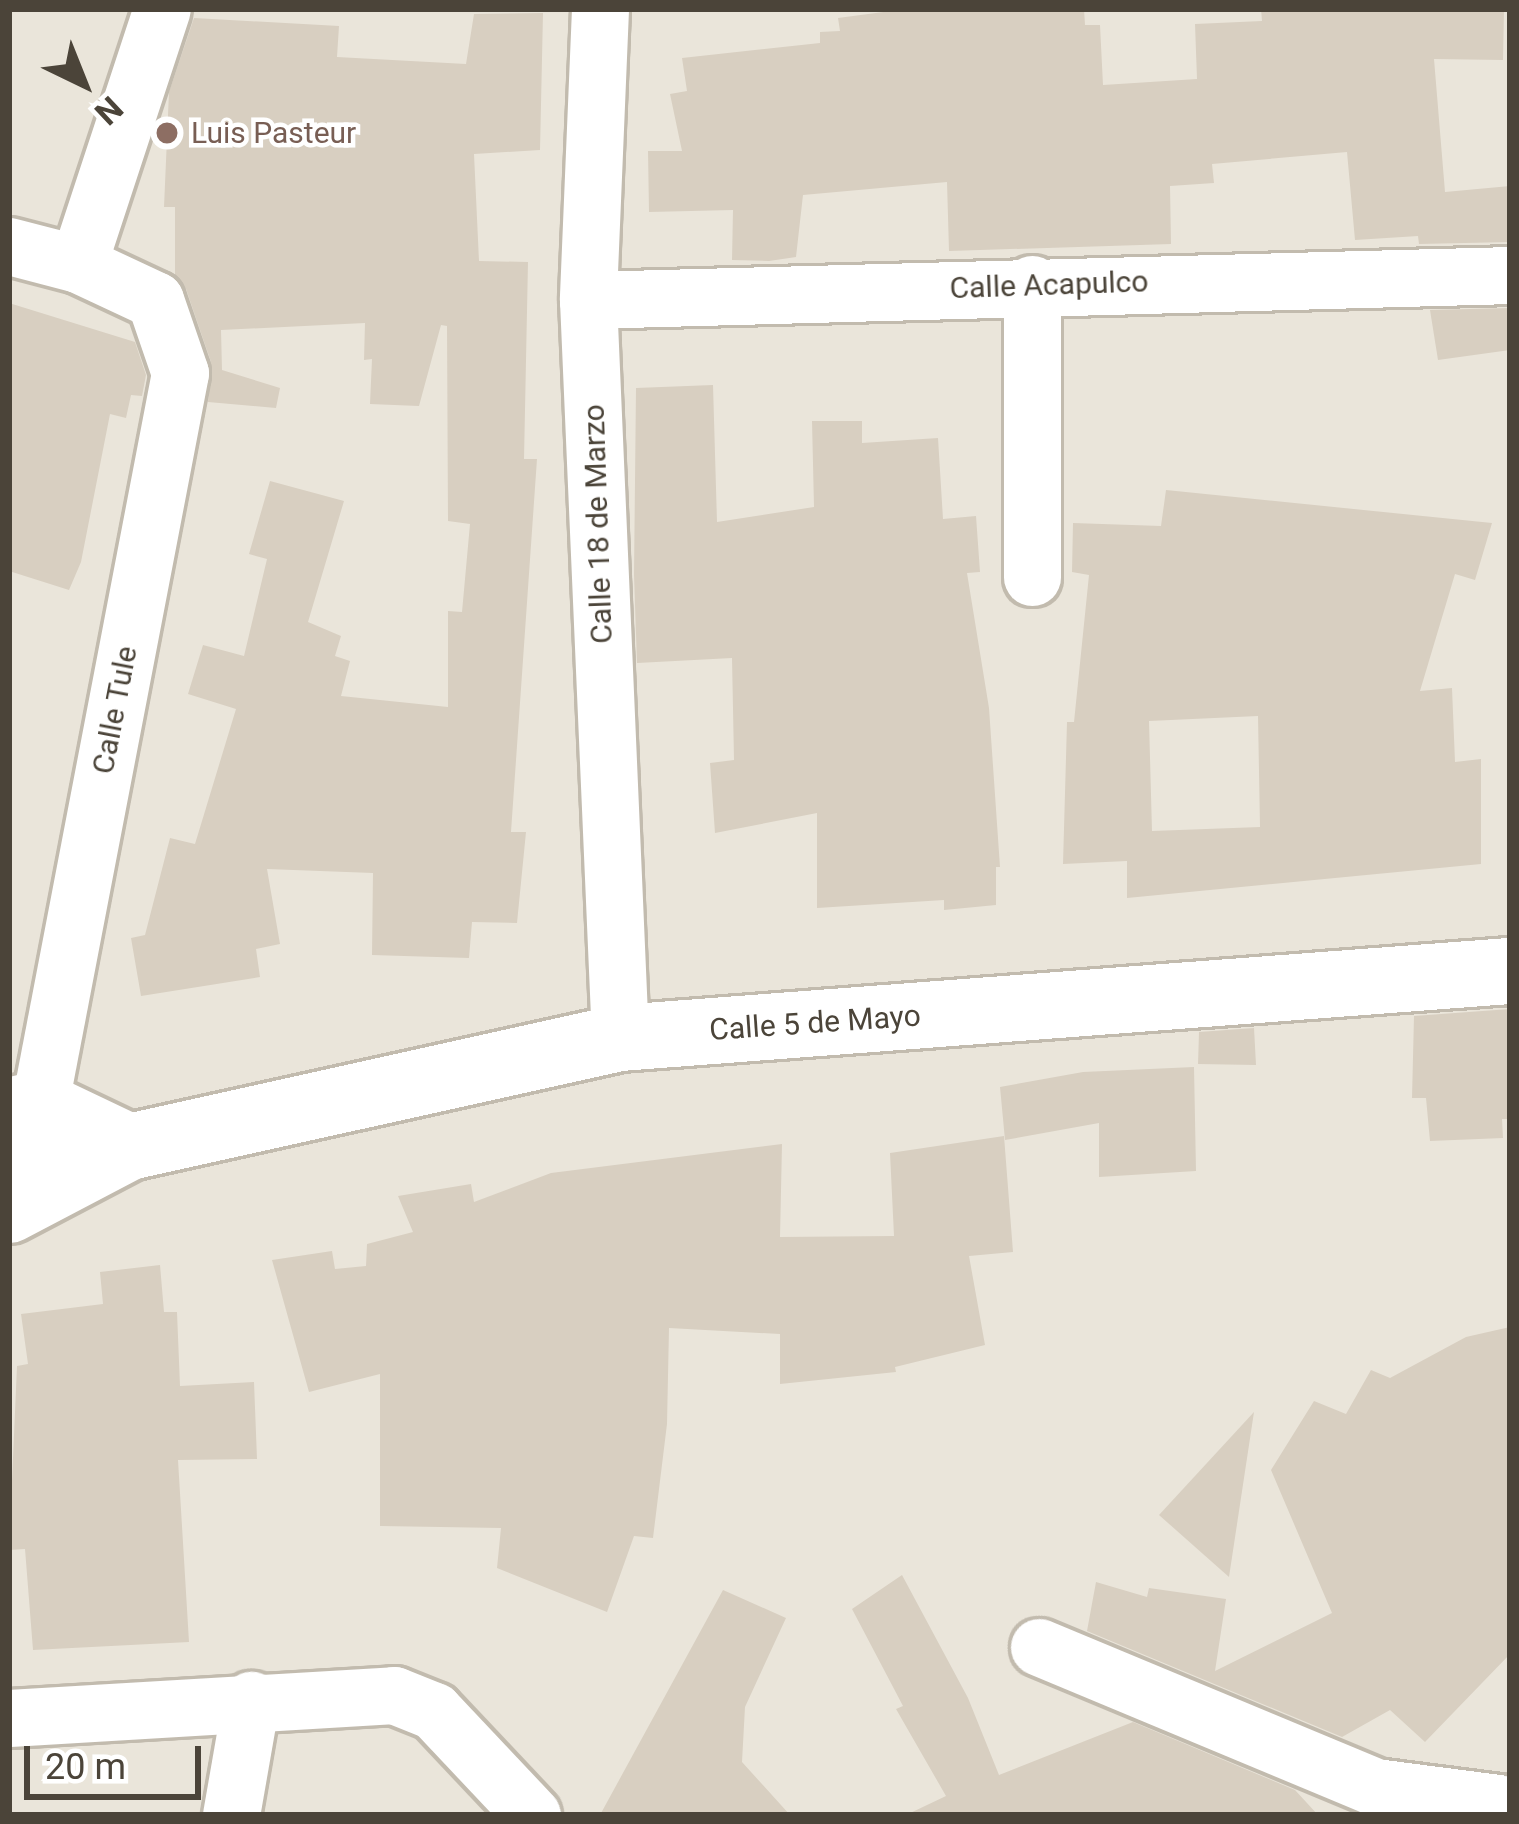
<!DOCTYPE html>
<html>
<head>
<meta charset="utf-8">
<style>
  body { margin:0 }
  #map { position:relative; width:1519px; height:1824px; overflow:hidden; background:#f6f3ec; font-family:Roboto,sans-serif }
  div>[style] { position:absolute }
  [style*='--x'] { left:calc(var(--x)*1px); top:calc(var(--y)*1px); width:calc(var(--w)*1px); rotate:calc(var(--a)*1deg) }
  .residential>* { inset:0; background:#eae5da; transform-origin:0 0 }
  .building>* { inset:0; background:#d8cfc1 }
  .roads { filter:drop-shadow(3px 0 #c2bbae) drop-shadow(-3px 0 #c2bbae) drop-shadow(0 3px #c2bbae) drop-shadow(0 -3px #c2bbae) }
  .minor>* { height:57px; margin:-28.5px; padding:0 28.5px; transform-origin:28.5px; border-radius:28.5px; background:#fff }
  .tertiary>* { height:66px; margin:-33px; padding:0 33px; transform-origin:33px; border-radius:33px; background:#fff }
  .dots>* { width:33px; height:33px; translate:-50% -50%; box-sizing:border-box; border:6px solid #fff; border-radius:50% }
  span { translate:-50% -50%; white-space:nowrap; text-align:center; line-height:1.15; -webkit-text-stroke:9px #fff; paint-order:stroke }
  .education-label { font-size:30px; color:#785e54 }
  .left { translate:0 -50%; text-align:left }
  .street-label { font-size:30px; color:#4b4439 }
  .frame { position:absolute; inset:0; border:12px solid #4b4439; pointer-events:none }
  .north { position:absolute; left:24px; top:24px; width:120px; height:120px; -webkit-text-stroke:9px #fff; paint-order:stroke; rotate:137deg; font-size:33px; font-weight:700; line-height:48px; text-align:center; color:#4b4439 }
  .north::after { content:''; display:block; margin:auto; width:42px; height:54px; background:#4b4439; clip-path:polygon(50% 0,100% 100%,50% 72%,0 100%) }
  .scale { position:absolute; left:24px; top:1746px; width:177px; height:54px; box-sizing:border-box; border:6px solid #4b4439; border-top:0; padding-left:15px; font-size:36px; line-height:42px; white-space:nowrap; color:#4b4439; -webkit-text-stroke:9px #fff; paint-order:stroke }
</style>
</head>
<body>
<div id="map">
  <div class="residential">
    <i style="left:9px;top:9px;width:1501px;height:1806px"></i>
  </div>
  <div class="building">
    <i style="clip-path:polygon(906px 9px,1084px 9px,1085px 25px,1100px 25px,1103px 85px,1197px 79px,1195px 24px,1262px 21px,1261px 9px,1504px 9px,1503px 60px,1434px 59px,1445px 192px,1510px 186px,1510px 242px,1419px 244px,1418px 236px,1355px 240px,1347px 152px,1212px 164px,1214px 183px,1170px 186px,1171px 244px,949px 251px,947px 182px,803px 195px,796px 257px,769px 261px,732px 260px,733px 210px,649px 212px,648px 151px,682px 151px,670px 94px,687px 91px,682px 58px,820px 43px,820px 32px,840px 31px,838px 18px)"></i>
    <i style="clip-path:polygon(543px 13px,540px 150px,474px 154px,479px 261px,528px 262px,524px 459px,537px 459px,511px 832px,526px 832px,517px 923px,472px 922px,469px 958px,372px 955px,373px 873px,267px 869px,280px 944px,256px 949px,260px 977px,141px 996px,131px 938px,145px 935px,170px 838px,195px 844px,236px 709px,188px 694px,203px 645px,244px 656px,267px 559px,249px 554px,270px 481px,344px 501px,308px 622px,341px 636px,335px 656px,350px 661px,341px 696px,448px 707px,448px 611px,462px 612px,470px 524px,448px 521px,447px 326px,441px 325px,419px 406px,370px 404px,372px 359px,364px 360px,365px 323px,221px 330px,222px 370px,280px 388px,276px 408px,208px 402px,211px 362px,186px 289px,175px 275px,175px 207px,164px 207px,169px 92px,194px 18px,339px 26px,337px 57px,466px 64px,474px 14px)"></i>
    <i style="clip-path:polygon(9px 303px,135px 342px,146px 375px,142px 396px,131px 395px,126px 418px,110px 414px,81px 562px,69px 590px,9px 571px)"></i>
    <i style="clip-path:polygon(1510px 308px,1510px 350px,1438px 360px,1430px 310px)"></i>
    <i style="clip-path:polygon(713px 385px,717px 522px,814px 507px,812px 421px,862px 421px,862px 443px,938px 438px,943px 519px,976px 516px,980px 572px,967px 573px,989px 708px,1000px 867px,996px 867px,996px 905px,944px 910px,944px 900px,817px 908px,817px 813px,715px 833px,710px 763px,734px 760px,732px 658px,637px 663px,634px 575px,636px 388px)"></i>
    <i style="clip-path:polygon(evenodd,1166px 490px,1492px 523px,1475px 580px,1455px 574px,1420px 691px,1452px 688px,1455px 762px,1481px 759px,1481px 864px,1127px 898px,1127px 861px,1063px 864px,1067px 722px,1074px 722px,1089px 575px,1072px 572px,1073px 523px,1161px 526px,1166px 490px,1258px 716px,1260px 827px,1152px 831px,1149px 721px,1258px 716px)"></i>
    <i style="clip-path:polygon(1510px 1009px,1510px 1119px,1502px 1119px,1503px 1138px,1430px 1141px,1426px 1098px,1412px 1098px,1414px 1016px)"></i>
    <i style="clip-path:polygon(1254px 1028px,1256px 1065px,1198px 1064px,1199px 1032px)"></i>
    <i style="clip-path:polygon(1194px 1067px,1196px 1171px,1099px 1177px,1099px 1123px,1005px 1140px,1000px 1087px,1083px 1072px)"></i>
    <i style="clip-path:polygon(1004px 1136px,1013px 1252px,969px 1256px,985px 1345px,895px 1367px,896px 1372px,780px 1384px,780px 1334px,669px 1328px,667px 1424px,653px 1538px,634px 1536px,607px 1612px,497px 1568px,501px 1528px,380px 1526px,380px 1374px,309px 1392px,272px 1260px,332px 1251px,335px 1269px,366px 1266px,367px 1244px,413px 1232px,398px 1196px,471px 1184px,474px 1202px,551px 1173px,782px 1144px,780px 1237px,894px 1236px,890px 1153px)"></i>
    <i style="clip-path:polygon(160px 1265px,164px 1312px,177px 1312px,180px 1386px,254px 1382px,257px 1459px,178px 1460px,189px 1642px,33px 1650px,25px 1549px,9px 1550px,17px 1366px,28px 1364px,21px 1314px,103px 1304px,100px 1272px)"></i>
    <i style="clip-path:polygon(1510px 1327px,1510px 1654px,1425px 1742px,1390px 1710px,1342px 1737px,1087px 1631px,1096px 1582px,1147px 1597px,1149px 1588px,1226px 1599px,1215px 1671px,1332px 1613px,1271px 1470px,1314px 1401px,1346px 1414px,1371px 1370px,1390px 1378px,1466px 1337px)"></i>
    <i style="clip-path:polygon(1254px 1412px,1229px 1577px,1159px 1515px)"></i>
    <i style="clip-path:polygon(902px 1575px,968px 1698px,999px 1775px,1133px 1722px,1295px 1790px,1318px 1815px,906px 1815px,946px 1796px,896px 1709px,903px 1706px,852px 1609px)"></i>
    <i style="clip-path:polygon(723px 1590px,786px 1618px,745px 1707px,742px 1762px,790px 1815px,600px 1815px)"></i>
  </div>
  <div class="roads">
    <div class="minor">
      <i style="--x:600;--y:9;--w:291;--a:92.4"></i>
      <i style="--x:588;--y:300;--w:739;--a:87.52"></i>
      <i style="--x:9;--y:246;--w:71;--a:14.6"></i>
      <i style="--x:78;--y:264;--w:85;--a:25.1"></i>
      <i style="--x:155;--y:300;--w:77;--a:71.1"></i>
      <i style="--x:180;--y:373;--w:849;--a:100.86"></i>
      <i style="--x:78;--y:264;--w:268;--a:-71.8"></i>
      <i style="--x:588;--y:300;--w:922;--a:-1.55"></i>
      <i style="--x:1032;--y:577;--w:293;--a:-90"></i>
      <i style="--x:1039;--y:1647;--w:364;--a:22.6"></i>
      <i style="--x:1375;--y:1787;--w:125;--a:7.4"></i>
      <i style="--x:9;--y:1718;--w:386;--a:-3.4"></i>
      <i style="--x:394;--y:1695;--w:43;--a:21.8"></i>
      <i style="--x:434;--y:1711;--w:143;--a:46.7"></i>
      <i style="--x:231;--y:1815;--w:117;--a:-80.1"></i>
    </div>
    <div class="tertiary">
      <i style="--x:9;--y:1111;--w:31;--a:-13"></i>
      <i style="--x:39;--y:1104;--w:100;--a:25.5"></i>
      <i style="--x:9;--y:1210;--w:136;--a:-27.7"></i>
      <i style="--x:129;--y:1147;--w:503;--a:-12.52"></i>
      <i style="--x:620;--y:1038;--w:893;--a:-4.31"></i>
    </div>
  </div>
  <div class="dots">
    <i style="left:167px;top:133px;background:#8d6e63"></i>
  </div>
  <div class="education-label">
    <span class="left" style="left:191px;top:133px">Luis Pasteur</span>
  </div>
  <div class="street-label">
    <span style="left:1049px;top:285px;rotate:-2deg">Calle Acapulco</span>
    <span style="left:598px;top:524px;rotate:-92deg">Calle 18 de Marzo</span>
    <span style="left:115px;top:710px;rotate:-79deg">Calle Tule</span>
    <span style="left:815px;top:1023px;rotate:-4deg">Calle 5 de Mayo</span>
  </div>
  <div class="frame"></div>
  <div class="north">N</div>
  <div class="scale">20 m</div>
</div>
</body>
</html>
